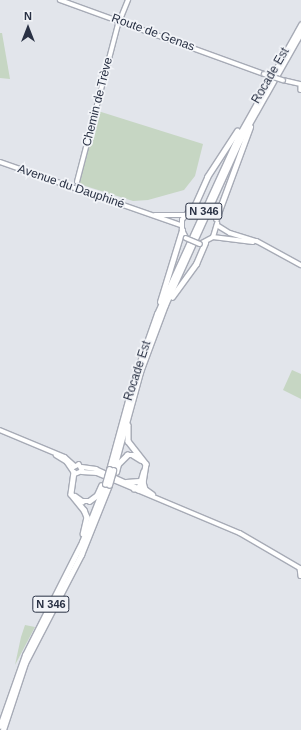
<!DOCTYPE html>
<html>
<head>
<meta charset="utf-8">
<style>
  body { margin:0 }
  #map { position:relative; width:301px; height:730px; overflow:hidden; background:#e2e5eb; font-family:Helvetica,sans-serif }
  div>[style] { position:absolute }
  [style*='--x'] { left:calc(var(--x)*1px); top:calc(var(--y)*1px); width:calc(var(--w)*1px); rotate:calc(var(--a)*1deg) }
  .green>* { inset:0; background:#c6d6c3 }
  .roads { filter:drop-shadow(1px 0 #a7abb6) drop-shadow(-1px 0 #a7abb6) drop-shadow(0 1px #a7abb6) drop-shadow(0 -1px #a7abb6) }
  .secondary>* { height:3.5px; margin:-1.75px; padding:0 1.75px; transform-origin:1.75px; border-radius:1.75px; background:#fff }
  .highway>* { height:4.5px; margin:-2.25px; padding:0 2.25px; transform-origin:2.25px; border-radius:2.25px; background:#fff }
  .bridges { filter:drop-shadow(1px 0 #a7abb6) drop-shadow(-1px 0 #a7abb6) drop-shadow(0 1px #a7abb6) drop-shadow(0 -1px #a7abb6) }
  .secondary-bridge>* { height:3.5px; margin:-1.75px; padding:0 1.75px; transform-origin:1.75px; border-radius:1.75px; background:#fff }
  .highway-bridge>* { height:4.5px; margin:-2.25px; padding:0 2.25px; transform-origin:2.25px; border-radius:2.25px; background:#fff }
  span { translate:-50% -50%; white-space:nowrap; text-align:center; line-height:1.15; -webkit-text-stroke:3.5px #f2f4f8; paint-order:stroke }
  .shield-label span { padding:1px 3px; background:#f2f4f8; border:1px solid; border-radius:3px; -webkit-text-stroke-width:0 }
  .shield-label { font-size:11px; color:#293144; font-weight:700 }
  .street-label { font-size:12px; color:#293144 }
  .north { position:absolute; left:8px; top:8px; width:40px; height:40px; -webkit-text-stroke:3px #f2f4f8; paint-order:stroke; rotate:0deg; font-size:11px; font-weight:700; line-height:16px; text-align:center; color:#293144 }
  .north::after { content:''; display:block; margin:auto; width:14px; height:18px; background:#293144; clip-path:polygon(50% 0,100% 100%,50% 72%,0 100%) }
</style>
</head>
<body>
<div id="map">
  <div class="green">
    <i style="clip-path:polygon(0 33px,2px 33px,10px 79px,0 78px)"></i>
    <i style="clip-path:polygon(98px 111px,203px 144px,195px 176px,184px 190px,148px 200px,133px 201px,79px 184px)"></i>
    <i style="clip-path:polygon(292px 370px,301px 374px,301px 399px,283px 390px)"></i>
    <i style="clip-path:polygon(25px 625px,35px 627px,15px 665px,21px 637px)"></i>
  </div>
  <div class="roads">
    <div class="secondary">
      <i style="--x:60;--y:0;--w:217;--a:19.9"></i>
      <i style="--x:283;--y:80;--w:18;--a:13"></i>
      <i style="--x:301;--y:86;--w:4;--a:90"></i>
      <i style="--x:0;--y:162;--w:192;--a:19.2"></i>
      <i style="--x:77;--y:182;--w:162;--a:-75.4"></i>
      <i style="--x:118;--y:25;--w:27;--a:-68"></i>
      <i style="--x:155;--y:215;--w:30;--a:0"></i>
      <i style="--x:217;--y:225;--w:15;--a:32"></i>
      <i style="--x:230;--y:233;--w:28;--a:17"></i>
      <i style="--x:257;--y:241;--w:50;--a:28.6"></i>
      <i style="--x:213;--y:237;--w:40;--a:7.1"></i>
      <i style="--x:186;--y:238;--w:9;--a:-117"></i>
      <i style="--x:182;--y:230;--w:10;--a:-90"></i>
      <i style="--x:182;--y:220;--w:11;--a:-52"></i>
      <i style="--x:189;--y:211;--w:10;--a:-17"></i>
      <i style="--x:200;--y:244;--w:15;--a:-28"></i>
      <i style="--x:213;--y:237;--w:14;--a:-73"></i>
      <i style="--x:0;--y:430;--w:70;--a:22.6"></i>
      <i style="--x:65;--y:457;--w:13;--a:42"></i>
      <i style="--x:56;--y:455;--w:13;--a:32"></i>
      <i style="--x:67;--y:462;--w:14;--a:56"></i>
      <i style="--x:75;--y:474;--w:8;--a:-23"></i>
      <i style="--x:82;--y:471;--w:7;--a:-117"></i>
      <i style="--x:79;--y:465;--w:7;--a:153"></i>
      <i style="--x:82;--y:467;--w:14;--a:8"></i>
      <i style="--x:96;--y:469;--w:56;--a:24.3"></i>
      <i style="--x:82;--y:472;--w:15;--a:4"></i>
      <i style="--x:97;--y:473;--w:155;--a:22.8"></i>
      <i style="--x:240;--y:533;--w:69;--a:30.3"></i>
      <i style="--x:300;--y:568;--w:8;--a:83"></i>
    </div>
    <div class="highway">
      <i style="--x:193;--y:209;--w:35;--a:-66"></i>
      <i style="--x:207;--y:177;--w:55;--a:-56.9"></i>
      <i style="--x:216;--y:219;--w:98;--a:-69.7"></i>
      <i style="--x:172;--y:297;--w:41;--a:-54"></i>
      <i style="--x:196;--y:264;--w:23;--a:-67"></i>
      <i style="--x:160;--y:302;--w:75;--a:-73"></i>
      <i style="--x:128;--y:425;--w:16;--a:90"></i>
      <i style="--x:128;--y:441;--w:29;--a:52"></i>
      <i style="--x:146;--y:464;--w:18;--a:99"></i>
      <i style="--x:143;--y:482;--w:6;--a:121"></i>
      <i style="--x:140;--y:487;--w:6;--a:162"></i>
      <i style="--x:109;--y:470;--w:91;--a:-74.7"></i>
      <i style="--x:133;--y:382;--w:72;--a:-70.6"></i>
      <i style="--x:157;--y:314;--w:192;--a:-65.4"></i>
      <i style="--x:237;--y:139;--w:131;--a:-60.7"></i>
      <i style="--x:113;--y:471;--w:103;--a:-74.7"></i>
      <i style="--x:140;--y:372;--w:72;--a:-69.5"></i>
      <i style="--x:165;--y:305;--w:181;--a:-65.6"></i>
      <i style="--x:240;--y:140;--w:124;--a:-60.5"></i>
      <i style="--x:74;--y:472;--w:22;--a:98"></i>
      <i style="--x:71;--y:494;--w:21;--a:51"></i>
      <i style="--x:84;--y:510;--w:8;--a:67"></i>
      <i style="--x:87;--y:517;--w:17;--a:103"></i>
      <i style="--x:116;--y:472;--w:8;--a:-76"></i>
      <i style="--x:118;--y:464;--w:13;--a:-45"></i>
      <i style="--x:127;--y:455;--w:6;--a:0"></i>
      <i style="--x:133;--y:455;--w:9;--a:32"></i>
      <i style="--x:126;--y:482;--w:13;--a:-4"></i>
      <i style="--x:143;--y:482;--w:7;--a:74"></i>
      <i style="--x:145;--y:489;--w:9;--a:36"></i>
      <i style="--x:138;--y:490;--w:19;--a:-74"></i>
      <i style="--x:75;--y:496;--w:9;--a:36"></i>
      <i style="--x:82;--y:501;--w:7;--a:0"></i>
      <i style="--x:89;--y:501;--w:10;--a:-37"></i>
      <i style="--x:97;--y:495;--w:10;--a:-66"></i>
      <i style="--x:0;--y:726;--w:75;--a:-70.6"></i>
      <i style="--x:25;--y:655;--w:127;--a:-63.2"></i>
      <i style="--x:82;--y:542;--w:62;--a:-68.4"></i>
      <i style="--x:3;--y:730;--w:71;--a:-71.8"></i>
      <i style="--x:25;--y:663;--w:122;--a:-62.6"></i>
      <i style="--x:81;--y:555;--w:75;--a:-68.2"></i>
    </div>
  </div>
  <div class="bridges">
    <div class="secondary-bridge">
      <i style="--x:264;--y:74;--w:20;--a:18"></i>
      <i style="--x:199;--y:208;--w:15;--a:23"></i>
      <i style="--x:186;--y:238;--w:15;--a:23"></i>
    </div>
    <div class="highway-bridge">
      <i style="--x:105;--y:484;--w:15;--a:-74"></i>
      <i style="--x:109;--y:485;--w:15;--a:-74"></i>
    </div>
  </div>
  <div class="shield-label">
    <span style="left:204px;top:211px">N 346</span>
    <span style="left:51px;top:604px">N 346</span>
  </div>
  <div class="street-label">
    <span style="left:153px;top:33px;rotate:20deg">Route de Genas</span>
    <span style="left:271px;top:76px;rotate:-60deg">Rocade Est</span>
    <span style="left:98px;top:102px;rotate:-76deg">Chemin de Trève</span>
    <span style="left:71px;top:187px;rotate:19deg">Avenue du Dauphiné</span>
    <span style="left:138px;top:371px;rotate:-72deg">Rocade Est</span>
  </div>
  <div class="north">N</div>
</div>
</body>
</html>
